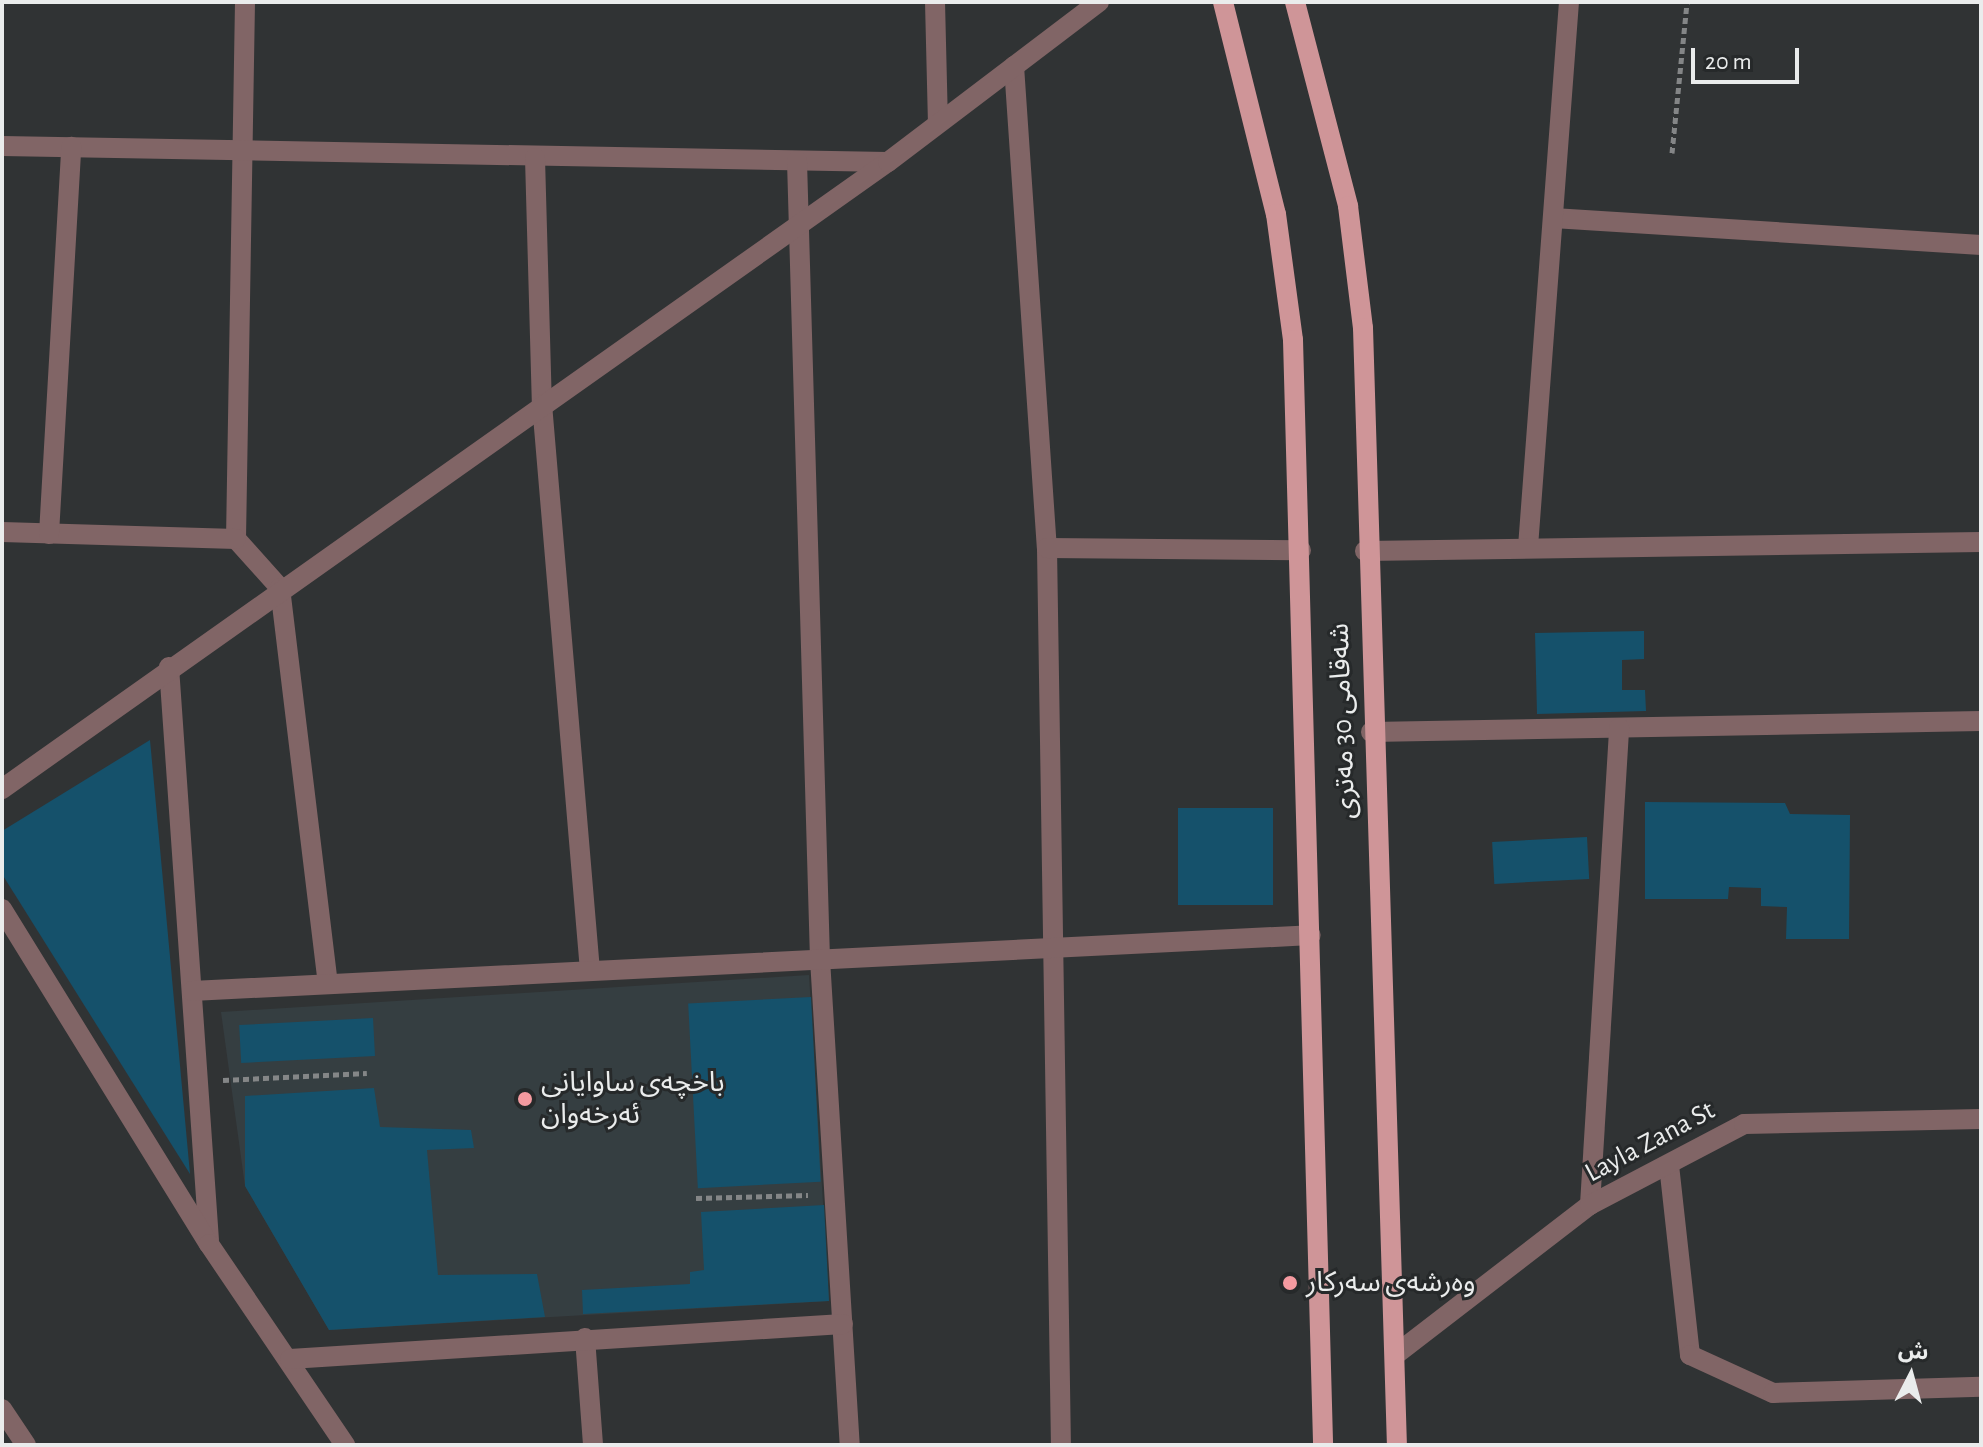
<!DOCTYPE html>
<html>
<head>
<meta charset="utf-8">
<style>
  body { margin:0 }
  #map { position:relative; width:1983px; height:1447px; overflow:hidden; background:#303334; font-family:"Alegreya Sans","Noto Sans Arabic",sans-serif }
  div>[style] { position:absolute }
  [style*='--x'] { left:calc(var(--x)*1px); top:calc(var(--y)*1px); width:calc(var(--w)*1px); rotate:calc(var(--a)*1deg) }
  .built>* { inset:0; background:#353e41 }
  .green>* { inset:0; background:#15516b; transform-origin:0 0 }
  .path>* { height:5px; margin-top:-2.5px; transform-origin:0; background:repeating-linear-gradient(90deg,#848687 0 6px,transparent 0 10px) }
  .minor>* { height:20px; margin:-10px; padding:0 10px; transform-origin:10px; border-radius:10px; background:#816566 }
  .major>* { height:20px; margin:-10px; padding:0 10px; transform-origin:10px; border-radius:10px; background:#cf9598 }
  .dots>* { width:22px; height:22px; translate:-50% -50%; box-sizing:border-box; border:4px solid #26292a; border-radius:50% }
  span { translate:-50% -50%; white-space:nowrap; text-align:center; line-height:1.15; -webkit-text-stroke:6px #26292a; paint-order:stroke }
  .street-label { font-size:28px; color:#eaecec }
  .poi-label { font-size:28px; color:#eaecec }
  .left { translate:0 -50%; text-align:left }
  .frame { position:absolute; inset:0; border:4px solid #eaecec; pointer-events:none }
  .north { position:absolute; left:1871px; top:1335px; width:80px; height:80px; -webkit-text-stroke:6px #26292a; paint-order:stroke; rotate:6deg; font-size:22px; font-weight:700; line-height:32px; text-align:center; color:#eaecec }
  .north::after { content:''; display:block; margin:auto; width:28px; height:36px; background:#eaecec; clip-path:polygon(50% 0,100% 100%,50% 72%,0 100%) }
  .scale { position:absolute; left:1691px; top:48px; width:108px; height:36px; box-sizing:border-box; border:4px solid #eaecec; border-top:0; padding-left:10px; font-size:24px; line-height:28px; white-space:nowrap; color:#eaecec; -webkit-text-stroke:6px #26292a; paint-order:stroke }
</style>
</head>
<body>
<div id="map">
  <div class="built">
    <i style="clip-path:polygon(809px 975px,829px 1301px,329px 1330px,245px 1186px,221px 1012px)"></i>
  </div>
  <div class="green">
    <i style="clip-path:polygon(1644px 631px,1644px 659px,1622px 660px,1622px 690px,1645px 690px,1646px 711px,1537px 714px,1535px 633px)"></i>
    <i style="clip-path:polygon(150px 740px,190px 1174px,2px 874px,2px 831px)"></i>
    <i style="clip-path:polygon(1645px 802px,1785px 803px,1790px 814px,1850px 815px,1849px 939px,1786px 939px,1787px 907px,1761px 906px,1761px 888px,1729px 887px,1728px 899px,1645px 899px)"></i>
    <i style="left:1178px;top:808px;width:95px;height:97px"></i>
    <i style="left:1587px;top:837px;width:42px;height:95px;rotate:87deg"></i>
    <i style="left:811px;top:997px;width:185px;height:123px;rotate:87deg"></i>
    <i style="left:373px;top:1018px;width:38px;height:134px;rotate:87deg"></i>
    <i style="clip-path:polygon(374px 1088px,380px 1127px,471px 1130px,474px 1148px,427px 1150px,438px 1275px,537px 1274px,545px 1317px,329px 1330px,245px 1186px,245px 1096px)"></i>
    <i style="clip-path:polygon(824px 1205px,829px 1301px,583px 1314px,582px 1290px,690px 1284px,690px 1272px,704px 1270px,701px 1212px)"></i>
  </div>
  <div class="path">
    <i style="--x:1672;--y:153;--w:152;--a:-84.3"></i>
    <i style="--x:223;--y:1080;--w:144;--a:-2.8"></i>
    <i style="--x:696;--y:1198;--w:112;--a:-1.5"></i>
  </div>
  <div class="minor">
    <i style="--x:245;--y:2;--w:537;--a:90.96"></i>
    <i style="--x:236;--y:539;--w:66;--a:48.1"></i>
    <i style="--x:280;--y:588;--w:399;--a:83.1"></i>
    <i style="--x:935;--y:2;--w:119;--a:88.6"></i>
    <i style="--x:1014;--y:66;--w:483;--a:86.1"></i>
    <i style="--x:1047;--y:548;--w:897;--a:89.11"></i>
    <i style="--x:2;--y:146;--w:886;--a:1.03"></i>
    <i style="--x:535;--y:158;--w:246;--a:88.4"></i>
    <i style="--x:542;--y:404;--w:569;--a:85.16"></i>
    <i style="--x:797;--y:161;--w:798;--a:88.35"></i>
    <i style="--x:820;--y:959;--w:487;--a:86.5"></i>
    <i style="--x:1553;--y:218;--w:429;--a:3.6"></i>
    <i style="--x:2;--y:532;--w:234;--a:1.7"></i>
    <i style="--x:49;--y:534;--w:388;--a:-86.7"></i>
    <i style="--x:1528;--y:547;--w:547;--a:-85.7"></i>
    <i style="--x:1047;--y:548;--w:254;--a:0.5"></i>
    <i style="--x:1365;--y:551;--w:616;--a:-0.84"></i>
    <i style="--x:169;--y:667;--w:574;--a:86.01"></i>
    <i style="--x:1371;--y:732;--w:610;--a:-1.03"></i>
    <i style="--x:2;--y:789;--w:1085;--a:-35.29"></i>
    <i style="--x:888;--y:162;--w:265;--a:-37.2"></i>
    <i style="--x:2;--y:909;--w:394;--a:58.3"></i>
    <i style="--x:209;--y:1244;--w:243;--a:55.9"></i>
    <i style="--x:192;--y:991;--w:1120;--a:-2.86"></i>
    <i style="--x:1669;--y:1165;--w:191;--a:83.7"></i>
    <i style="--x:1690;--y:1355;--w:91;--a:24.6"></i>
    <i style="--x:1773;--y:1393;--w:208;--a:-1.7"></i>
    <i style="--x:1590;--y:1205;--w:478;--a:-86.5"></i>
    <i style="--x:585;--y:1338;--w:107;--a:85.7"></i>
    <i style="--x:1395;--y:1355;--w:246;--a:-37.6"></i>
    <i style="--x:1590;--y:1205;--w:174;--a:-27.7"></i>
    <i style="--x:1744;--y:1124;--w:237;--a:-1.2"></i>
    <i style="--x:290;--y:1359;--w:554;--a:-3.62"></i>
    <i style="--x:2;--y:1409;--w:43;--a:56.3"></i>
  </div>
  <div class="major">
    <i style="--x:1223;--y:2;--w:219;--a:76"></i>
    <i style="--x:1276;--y:214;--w:127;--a:82.3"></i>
    <i style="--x:1293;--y:340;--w:1105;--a:88.44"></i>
    <i style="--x:1295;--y:2;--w:211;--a:75.4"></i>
    <i style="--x:1348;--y:206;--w:123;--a:83"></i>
    <i style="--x:1363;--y:328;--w:1118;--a:88.26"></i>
  </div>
  <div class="dots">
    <i style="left:525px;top:1099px;background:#f49aa0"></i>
    <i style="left:1290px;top:1283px;background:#f49aa0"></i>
  </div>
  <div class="street-label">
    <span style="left:1343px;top:721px;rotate:-92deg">شەقامی 30 مەتری</span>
    <span style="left:1650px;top:1142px;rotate:-28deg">Layla Zana St</span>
  </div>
  <div class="poi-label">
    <span class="left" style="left:541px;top:1099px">باخچەی ساوایانی<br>ئەرخەوان</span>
    <span class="left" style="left:1306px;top:1283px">وەرشەی سەرکار</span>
  </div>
  <div class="frame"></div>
  <div class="north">ش</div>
  <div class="scale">20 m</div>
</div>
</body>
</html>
